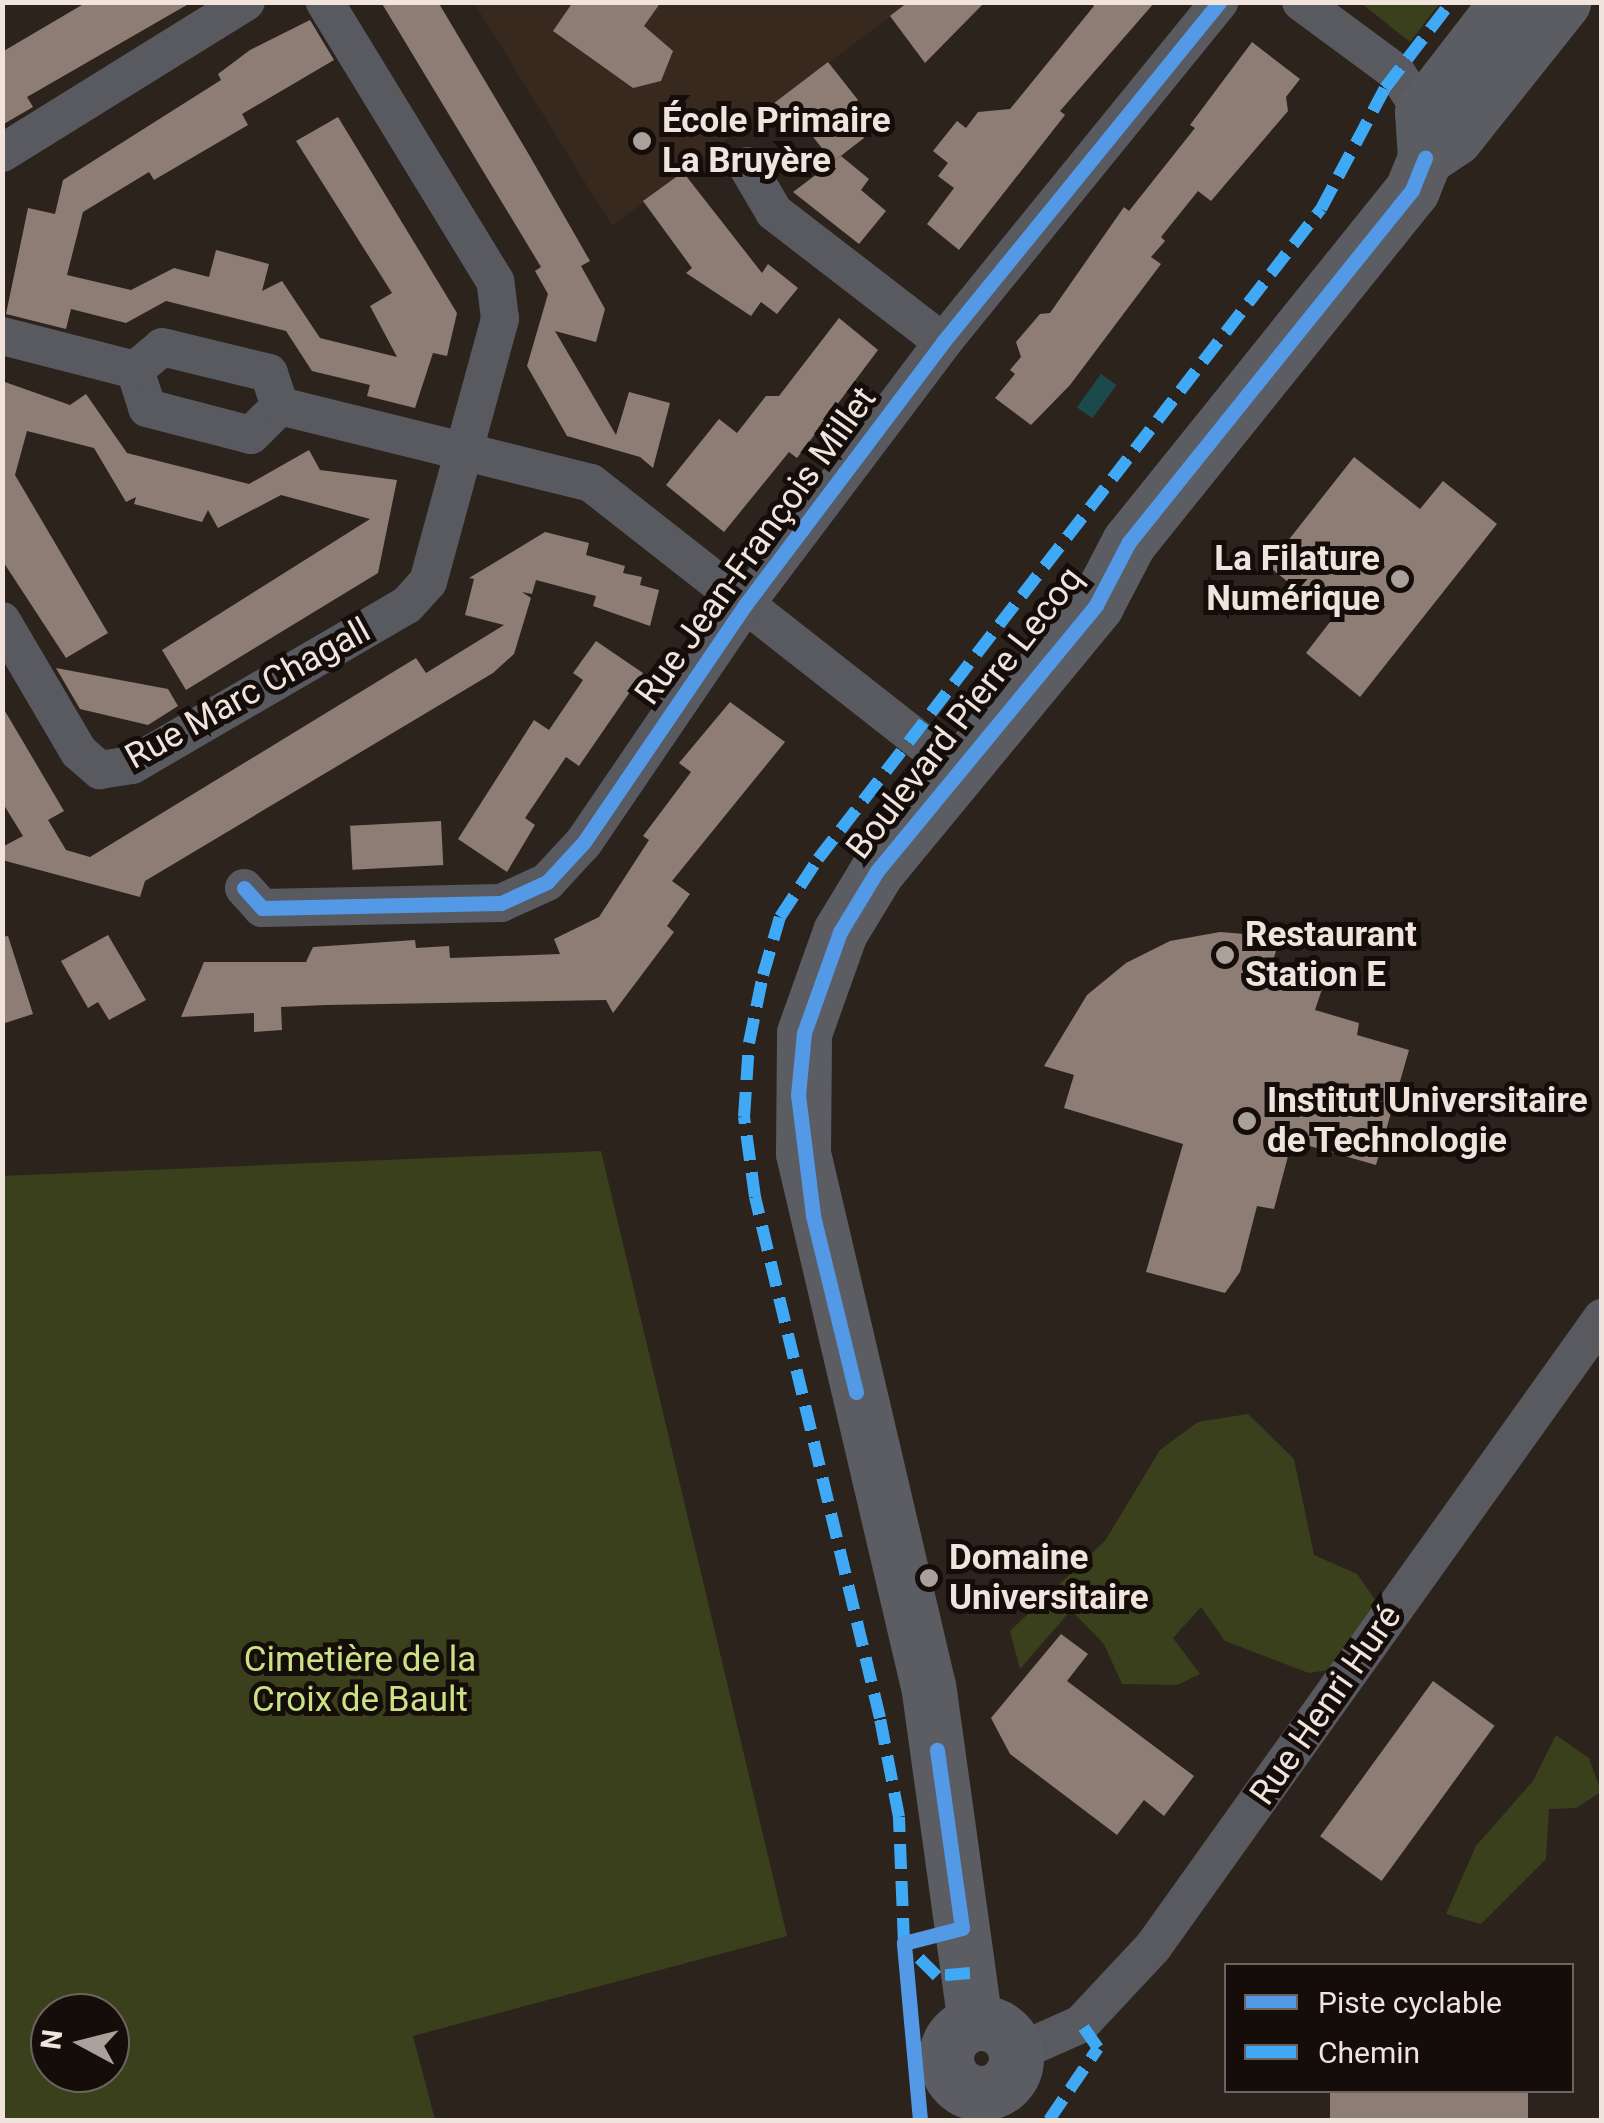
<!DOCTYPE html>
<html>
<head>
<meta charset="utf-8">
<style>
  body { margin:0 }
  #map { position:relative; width:1604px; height:2123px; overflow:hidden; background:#2d231d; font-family:Roboto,sans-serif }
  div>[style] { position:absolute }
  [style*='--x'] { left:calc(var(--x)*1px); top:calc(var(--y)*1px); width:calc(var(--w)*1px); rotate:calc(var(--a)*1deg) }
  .education>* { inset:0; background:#37291d }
  .green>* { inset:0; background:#3a401c }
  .water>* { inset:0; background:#1c494b; transform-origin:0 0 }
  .building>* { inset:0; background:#8e7d74; transform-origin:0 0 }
  .street>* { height:38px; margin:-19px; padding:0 19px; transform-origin:19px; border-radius:19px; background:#585a60 }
  .secondary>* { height:55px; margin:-27.5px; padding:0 27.5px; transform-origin:27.5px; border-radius:27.5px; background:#5b5d62 }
  .secondary>.ring { margin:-27.5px; padding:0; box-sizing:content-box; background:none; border:55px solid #5b5d62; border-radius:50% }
  .quiet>* { height:12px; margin-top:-6px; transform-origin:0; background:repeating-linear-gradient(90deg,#3fa9f5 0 25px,transparent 0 37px) }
  .cycleway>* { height:15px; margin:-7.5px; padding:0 7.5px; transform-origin:7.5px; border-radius:7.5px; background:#5399e6 }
  .dots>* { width:28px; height:28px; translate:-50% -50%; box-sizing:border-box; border:5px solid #150d09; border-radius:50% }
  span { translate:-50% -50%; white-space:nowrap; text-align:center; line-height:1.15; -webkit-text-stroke:10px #150d09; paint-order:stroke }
  .poi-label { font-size:35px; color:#f0e4dd; font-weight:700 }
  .left { translate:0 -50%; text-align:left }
  .right { translate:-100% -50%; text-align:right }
  .street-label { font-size:35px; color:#f0e4dd }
  .park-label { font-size:35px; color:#cbe185 }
  .frame { position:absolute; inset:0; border:5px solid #f0e4dd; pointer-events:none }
  .legend { position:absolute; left:1224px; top:1963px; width:350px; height:130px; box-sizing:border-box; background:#150d09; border:2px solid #6d635e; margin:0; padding:12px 18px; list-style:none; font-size:30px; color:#f0e4dd }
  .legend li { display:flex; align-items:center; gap:20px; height:50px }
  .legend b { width:50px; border:2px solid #6d635e }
  .north { position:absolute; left:30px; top:1993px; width:100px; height:100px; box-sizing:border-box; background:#150d09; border:2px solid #6d635e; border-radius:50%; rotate:277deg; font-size:28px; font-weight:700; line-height:40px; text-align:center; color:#f0e4dd }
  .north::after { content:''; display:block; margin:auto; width:35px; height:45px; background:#aca09a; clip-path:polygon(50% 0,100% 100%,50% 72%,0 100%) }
</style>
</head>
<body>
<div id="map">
  <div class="education">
    <i style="clip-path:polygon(474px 3px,908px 3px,612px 226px)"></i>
  </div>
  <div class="green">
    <i style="clip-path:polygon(1361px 3px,1440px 3px,1410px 42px)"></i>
    <i style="clip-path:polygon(evenodd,601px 1151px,787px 1936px,413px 2036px,435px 2120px,3px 2120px,3px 1176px,601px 1151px,50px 2013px,110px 2013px,110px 2073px,50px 2073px,50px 2013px)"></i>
    <i style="clip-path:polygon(1248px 1414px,1294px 1459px,1314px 1555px,1357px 1574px,1380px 1607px,1334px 1669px,1309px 1673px,1225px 1641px,1201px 1607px,1173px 1638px,1200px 1674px,1177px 1685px,1122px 1684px,1104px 1644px,1071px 1610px,1020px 1669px,1010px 1631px,1105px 1541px,1160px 1450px,1198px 1422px)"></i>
    <i style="clip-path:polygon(1556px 1735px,1589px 1758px,1601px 1792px,1576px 1808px,1549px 1809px,1546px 1859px,1481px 1924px,1446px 1914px,1476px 1846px,1533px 1781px)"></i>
  </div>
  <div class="water">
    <i style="left:1101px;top:374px;width:19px;height:41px;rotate:36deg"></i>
  </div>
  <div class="building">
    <i style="clip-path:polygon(87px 2px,192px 2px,27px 97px,33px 107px,2px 125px,2px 52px)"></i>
    <i style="clip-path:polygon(381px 2px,438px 2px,528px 153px,590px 261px,581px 266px,605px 309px,596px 342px,555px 331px,616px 435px,629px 392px,670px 403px,653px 468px,640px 457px,567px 436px,527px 366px,548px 294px,535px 271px,541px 267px)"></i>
    <i style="clip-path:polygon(573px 2px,661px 2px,644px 26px,673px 51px,661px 81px,633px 88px,553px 31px)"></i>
    <i style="clip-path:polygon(908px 2px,985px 2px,925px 63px,890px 16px)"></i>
    <i style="clip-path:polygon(1090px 2px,1155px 2px,1060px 111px,1065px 115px,959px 250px,927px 224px,954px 188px,938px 176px,948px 163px,933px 151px,957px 121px,966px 128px,978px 112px,1010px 109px,1094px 6px)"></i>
    <i style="clip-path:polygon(310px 20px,334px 60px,242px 114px,248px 125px,154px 180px,149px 172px,83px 212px,67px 275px,131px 290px,174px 268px,209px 277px,216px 250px,269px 264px,262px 291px,282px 281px,320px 338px,397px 357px,370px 306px,392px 293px,296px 141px,338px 117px,457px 313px,447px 356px,433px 353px,415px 408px,367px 396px,370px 385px,312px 371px,286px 331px,166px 301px,126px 323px,71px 309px,66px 329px,6px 314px,28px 208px,55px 214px,63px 180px,221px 80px,218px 74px,250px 50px)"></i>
    <i style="clip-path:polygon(1252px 42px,1300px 79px,1286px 97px,1288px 111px,1211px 201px,1198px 191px,1161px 237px,1165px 241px,1151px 257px,1161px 264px,1070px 385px,1031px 425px,995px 398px,1015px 374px,1010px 370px,1021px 357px,1016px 342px,1040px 314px,1050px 313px,1124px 207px,1129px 211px,1195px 128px,1190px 125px)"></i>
    <i style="clip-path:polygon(828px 62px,858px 100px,845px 111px,864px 138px,833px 162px,798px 118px,781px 131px,765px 110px)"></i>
    <i style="clip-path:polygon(841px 156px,869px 179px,861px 190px,886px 211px,859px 244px,793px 192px)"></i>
    <i style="clip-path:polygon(683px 172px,762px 273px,768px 264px,798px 288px,777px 314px,761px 302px,751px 316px,686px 273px,692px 268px,643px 201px)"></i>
    <i style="clip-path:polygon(839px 318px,878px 350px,797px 458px,789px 452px,724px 532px,666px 485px,719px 419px,737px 433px,766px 396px,779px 396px)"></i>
    <i style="clip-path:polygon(2px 381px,70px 405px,86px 394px,127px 453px,249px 484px,309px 450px,320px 470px,397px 480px,378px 573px,186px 690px,162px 650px,370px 519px,281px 495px,218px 528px,208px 510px,202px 522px,134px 504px,136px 497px,126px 502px,94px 448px,27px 431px,15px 475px,108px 633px,66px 658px,2px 560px)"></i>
    <i style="clip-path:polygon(1354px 457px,1420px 509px,1443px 481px,1497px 524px,1360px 697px,1306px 653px,1333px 618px,1268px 566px)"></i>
    <i style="clip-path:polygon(545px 532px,589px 543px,586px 555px,625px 566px,623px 573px,642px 577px,640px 585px,659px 590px,650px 626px,593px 606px,596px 596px,536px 580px,532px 594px,522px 592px,531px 598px,514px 654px,493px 673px,145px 881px,140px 897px,2px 860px,2px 847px,23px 836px,2px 802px,2px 706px,64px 811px,48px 820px,66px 850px,90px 857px,416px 658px,426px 673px,504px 625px,465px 615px,474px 579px,469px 578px)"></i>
    <i style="clip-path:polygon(596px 641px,643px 673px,579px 766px,566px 757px,525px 818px,535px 825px,507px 872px,458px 839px,534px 720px,549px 730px,583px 680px,573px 673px)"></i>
    <i style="clip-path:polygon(56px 668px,168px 689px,178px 706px,148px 725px,80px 709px)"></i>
    <i style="clip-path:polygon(730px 702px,785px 742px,672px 881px,690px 894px,667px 926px,674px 932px,613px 1013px,606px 1000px,326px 1005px,281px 1007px,282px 1030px,254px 1032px,254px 1013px,181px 1017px,204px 962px,306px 962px,313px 947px,415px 940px,416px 948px,449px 946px,450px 958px,560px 954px,554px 939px,599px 917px,649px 840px,643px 836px,691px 772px,679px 763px)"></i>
    <i style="left:441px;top:821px;width:44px;height:91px;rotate:87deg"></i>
    <i style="clip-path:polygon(1220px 932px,1280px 937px,1270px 971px,1322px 989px,1315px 1010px,1359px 1023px,1357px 1035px,1409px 1050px,1376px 1165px,1292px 1141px,1274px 1209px,1257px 1206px,1240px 1272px,1225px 1293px,1146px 1272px,1183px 1144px,1064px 1108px,1074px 1075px,1044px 1066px,1087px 995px,1126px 963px,1170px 941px)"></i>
    <i style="clip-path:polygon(108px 935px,146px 1000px,109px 1020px,98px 1002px,88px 1008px,61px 961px)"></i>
    <i style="clip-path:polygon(8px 936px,33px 1014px,2px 1024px,2px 937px)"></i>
    <i style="clip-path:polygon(1061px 1634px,1088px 1654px,1067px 1681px,1194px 1776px,1164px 1816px,1144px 1800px,1117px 1835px,1010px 1754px,991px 1718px)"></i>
    <i style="left:1433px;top:1681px;width:76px;height:192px;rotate:36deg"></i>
    <i style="left:1330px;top:2090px;width:198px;height:31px"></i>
  </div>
  <div class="street">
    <i style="--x:1301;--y:2;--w:118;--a:36.4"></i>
    <i style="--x:1396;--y:72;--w:48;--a:57"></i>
    <i style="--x:2;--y:153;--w:287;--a:-31.8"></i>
    <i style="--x:747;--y:166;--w:53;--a:59.6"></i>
    <i style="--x:774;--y:212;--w:213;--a:37.6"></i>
    <i style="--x:2;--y:336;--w:137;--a:14.3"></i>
    <i style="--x:135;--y:370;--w:40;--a:72"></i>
    <i style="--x:147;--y:408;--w:107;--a:14.6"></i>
    <i style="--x:251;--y:435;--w:41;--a:-45"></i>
    <i style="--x:135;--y:370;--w:35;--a:-40"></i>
    <i style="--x:162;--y:347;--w:110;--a:13.7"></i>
    <i style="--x:269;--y:373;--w:35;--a:72"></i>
    <i style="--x:280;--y:406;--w:320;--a:13.9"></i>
    <i style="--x:591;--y:483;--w:441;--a:38.1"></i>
    <i style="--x:938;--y:755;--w:26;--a:53"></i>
    <i style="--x:2;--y:621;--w:152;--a:59.6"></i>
    <i style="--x:79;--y:752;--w:28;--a:41"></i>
    <i style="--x:100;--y:770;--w:32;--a:-9"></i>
    <i style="--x:132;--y:765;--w:318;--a:-30.2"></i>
    <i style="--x:407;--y:605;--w:31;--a:-48"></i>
    <i style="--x:428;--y:582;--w:273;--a:-74.7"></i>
    <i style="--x:500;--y:319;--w:38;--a:-97"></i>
    <i style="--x:495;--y:281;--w:327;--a:-121.4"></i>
    <i style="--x:244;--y:888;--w:27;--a:48"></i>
    <i style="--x:262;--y:908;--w:239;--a:-1.2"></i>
    <i style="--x:501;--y:903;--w:51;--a:-24.5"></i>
    <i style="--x:547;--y:882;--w:54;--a:-47.2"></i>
    <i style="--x:584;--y:842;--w:287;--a:-55.8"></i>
    <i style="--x:745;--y:605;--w:329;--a:-53"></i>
    <i style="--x:943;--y:342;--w:438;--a:-50.9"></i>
    <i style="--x:1016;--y:2053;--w:71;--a:-24"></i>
    <i style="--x:1081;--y:2024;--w:105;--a:-46.9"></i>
    <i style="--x:1153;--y:1947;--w:773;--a:-54.48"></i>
  </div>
  <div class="secondary">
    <i style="--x:1425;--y:158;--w:36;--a:-34"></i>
    <i style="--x:1455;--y:138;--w:174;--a:-51.5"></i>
    <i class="ring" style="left:946px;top:2023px;width:15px;height:15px"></i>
    <i style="--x:975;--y:2023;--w:340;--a:-97.9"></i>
    <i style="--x:928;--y:1686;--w:547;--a:-103.2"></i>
    <i style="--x:803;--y:1153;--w:120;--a:-89.5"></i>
    <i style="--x:804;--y:1033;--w:107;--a:-70.4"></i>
    <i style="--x:840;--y:932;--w:71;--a:-58.8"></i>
    <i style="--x:877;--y:871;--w:345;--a:-50.5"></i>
    <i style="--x:1096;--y:605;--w:71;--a:-62.4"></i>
    <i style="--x:1129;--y:542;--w:452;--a:-51.2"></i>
    <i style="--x:1412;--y:190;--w:35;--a:-68"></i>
    <i style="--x:1425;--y:158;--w:46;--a:-93.7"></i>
    <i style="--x:1422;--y:112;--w:139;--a:-52.3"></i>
  </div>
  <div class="quiet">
    <i style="--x:970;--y:1973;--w:33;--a:175"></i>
    <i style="--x:937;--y:1976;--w:47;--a:-135"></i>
    <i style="--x:904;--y:1943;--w:126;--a:-92.3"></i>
    <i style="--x:899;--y:1817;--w:101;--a:-100.9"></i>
    <i style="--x:880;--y:1718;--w:536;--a:-103.49"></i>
    <i style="--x:755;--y:1197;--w:81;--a:-97.8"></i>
    <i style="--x:744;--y:1117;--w:74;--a:-86.1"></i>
    <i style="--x:749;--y:1043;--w:69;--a:-78.4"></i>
    <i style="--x:763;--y:975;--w:60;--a:-73.7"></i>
    <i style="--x:780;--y:917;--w:69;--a:-56.8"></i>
    <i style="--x:818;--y:859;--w:822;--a:-52.27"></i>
    <i style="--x:1321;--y:209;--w:137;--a:-62.1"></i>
    <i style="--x:1385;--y:88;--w:108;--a:-52.5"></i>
    <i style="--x:1049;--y:2120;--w:87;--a:-55.8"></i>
    <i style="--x:1098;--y:2048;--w:29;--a:-125"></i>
  </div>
  <div class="cycleway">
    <i style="--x:244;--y:888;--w:27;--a:48"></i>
    <i style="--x:262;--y:908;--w:239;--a:-1.2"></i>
    <i style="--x:501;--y:903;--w:51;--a:-24.5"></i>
    <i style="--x:547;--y:882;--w:54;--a:-47.2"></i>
    <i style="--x:584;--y:842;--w:287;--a:-55.8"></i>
    <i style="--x:745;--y:605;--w:329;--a:-53"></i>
    <i style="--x:943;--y:342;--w:438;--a:-50.9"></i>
    <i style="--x:856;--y:1392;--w:182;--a:-103.7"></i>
    <i style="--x:813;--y:1215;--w:121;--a:-97.1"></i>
    <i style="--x:798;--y:1095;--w:62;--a:-84.5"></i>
    <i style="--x:804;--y:1033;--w:107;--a:-70.4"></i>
    <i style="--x:840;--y:932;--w:71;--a:-58.8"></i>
    <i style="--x:877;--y:871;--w:345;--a:-50.5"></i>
    <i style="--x:1096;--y:605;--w:71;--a:-62.4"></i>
    <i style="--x:1129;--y:542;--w:452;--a:-51.2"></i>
    <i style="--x:1412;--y:190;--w:35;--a:-68"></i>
    <i style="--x:920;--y:2120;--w:178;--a:-95.2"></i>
    <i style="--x:904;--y:1943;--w:60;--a:-14.5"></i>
    <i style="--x:962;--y:1928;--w:180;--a:-98"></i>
  </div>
  <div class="dots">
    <i style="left:642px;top:141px;background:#aca09a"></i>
    <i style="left:1400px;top:579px;background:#aca09a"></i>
    <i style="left:1225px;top:955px;background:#aca09a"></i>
    <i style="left:1247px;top:1121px;background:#aca09a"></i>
    <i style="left:929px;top:1578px;background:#aca09a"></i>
  </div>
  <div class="poi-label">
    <span class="left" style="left:662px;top:141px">École Primaire<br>La Bruyère</span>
    <span class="right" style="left:1380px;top:579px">La Filature<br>Numérique</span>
    <span class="left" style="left:1245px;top:955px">Restaurant<br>Station E</span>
    <span class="left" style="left:1267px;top:1121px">Institut Universitaire<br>de Technologie</span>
    <span class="left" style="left:949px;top:1578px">Domaine<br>Universitaire</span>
  </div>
  <div class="street-label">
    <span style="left:756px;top:546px;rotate:-54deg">Rue Jean-François Millet</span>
    <span style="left:248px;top:694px;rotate:-29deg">Rue Marc Chagall</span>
    <span style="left:965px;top:713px;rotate:-52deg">Boulevard Pierre Lecoq</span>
    <span style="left:1326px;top:1705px;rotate:-55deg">Rue Henri Huré</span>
  </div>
  <div class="park-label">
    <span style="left:360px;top:1680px">Cimetière de la<br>Croix de Bault</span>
  </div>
  <div class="frame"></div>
  <ul class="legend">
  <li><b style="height:12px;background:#5399e6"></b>Piste cyclable</li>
  <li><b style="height:12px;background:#3fa9f5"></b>Chemin</li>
  </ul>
  <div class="north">N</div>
</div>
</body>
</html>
